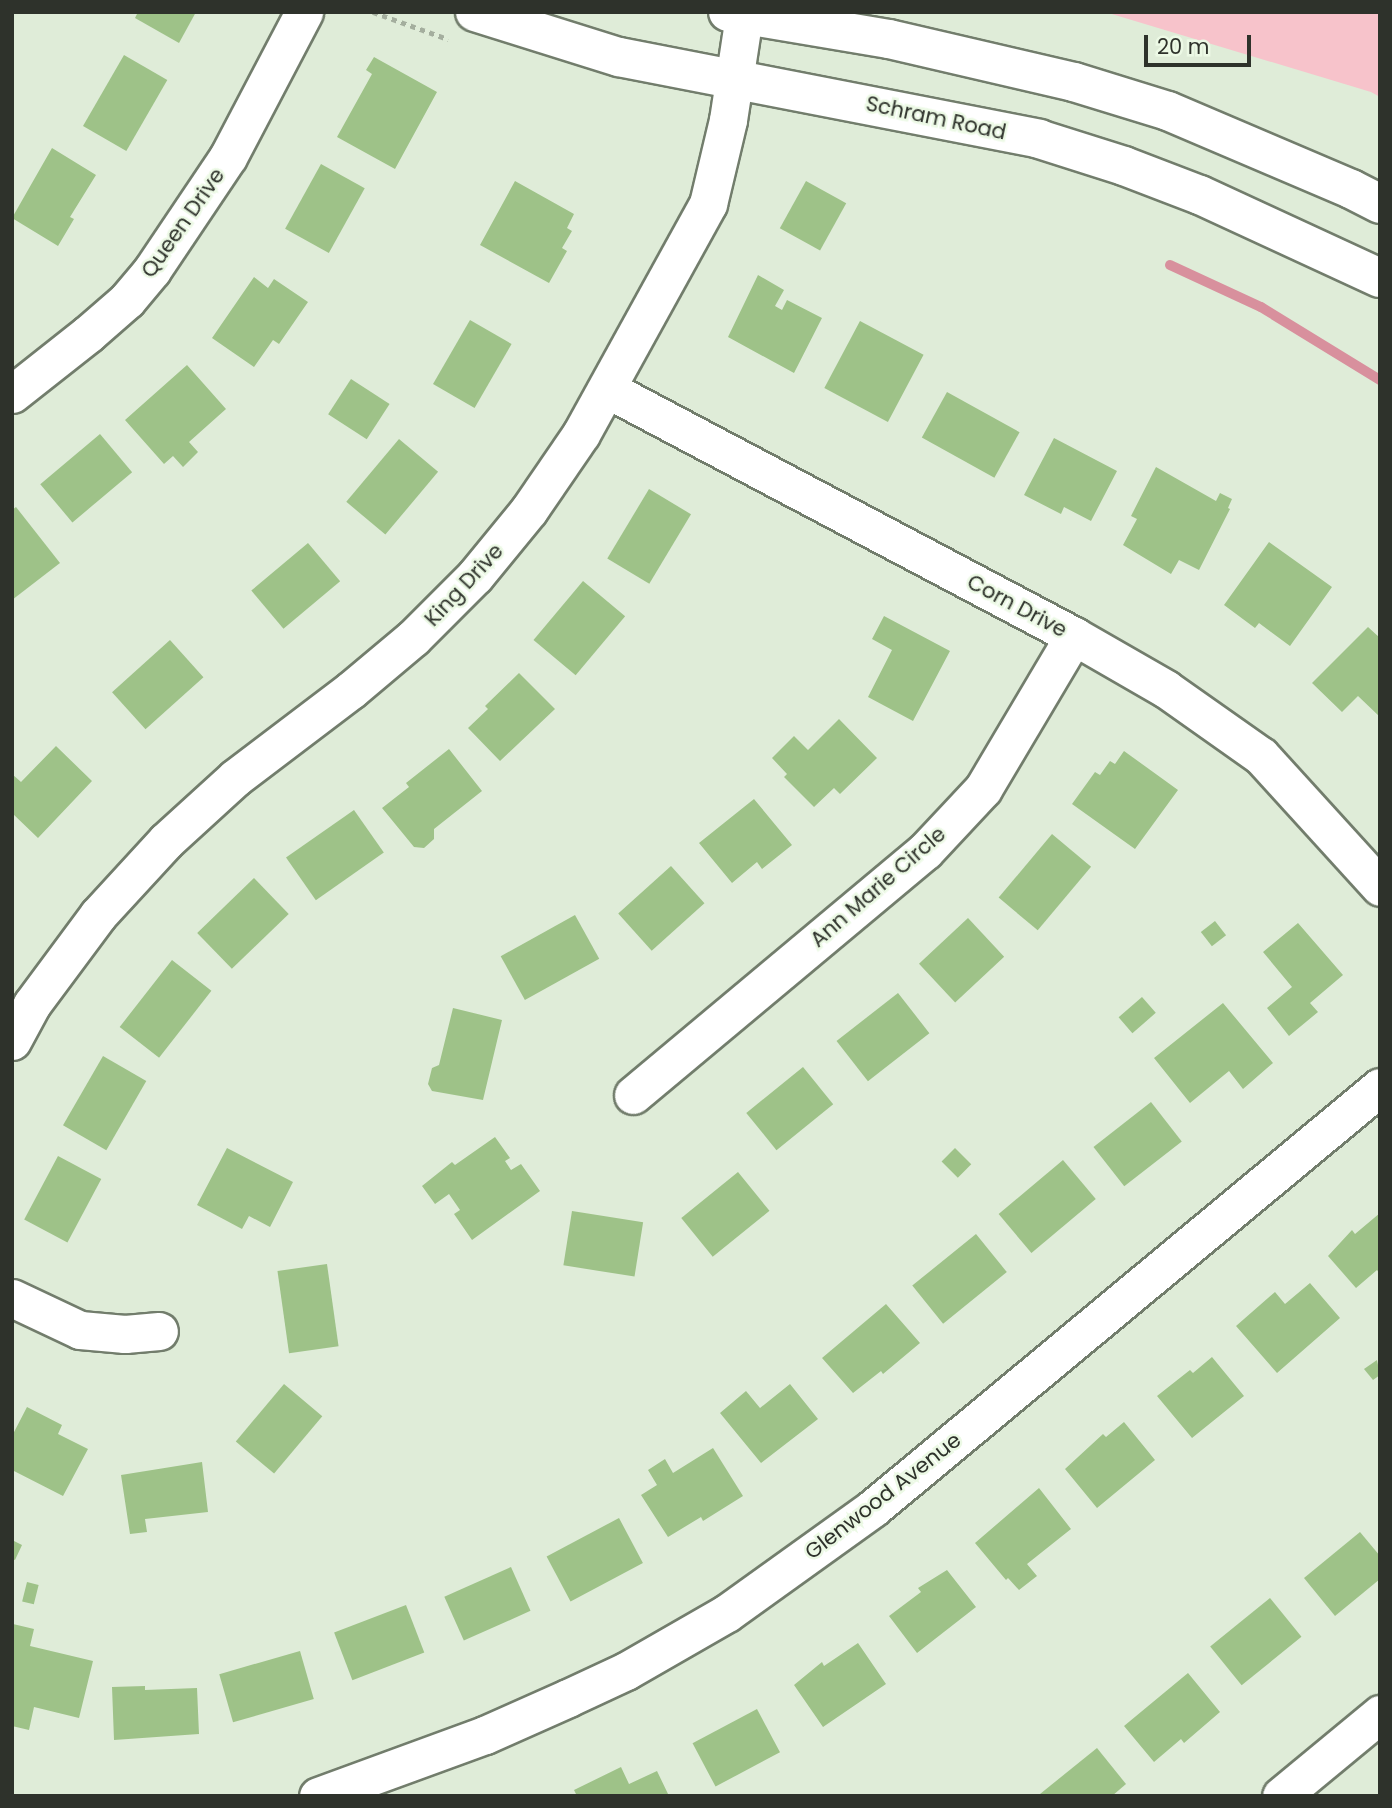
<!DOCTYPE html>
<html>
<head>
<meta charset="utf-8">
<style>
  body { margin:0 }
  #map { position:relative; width:1392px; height:1808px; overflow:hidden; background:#dfecd8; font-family:Poppins,sans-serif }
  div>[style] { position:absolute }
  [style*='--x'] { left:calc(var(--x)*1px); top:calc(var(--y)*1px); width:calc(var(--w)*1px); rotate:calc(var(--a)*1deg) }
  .green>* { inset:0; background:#f7c3cb }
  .stream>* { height:10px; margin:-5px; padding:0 5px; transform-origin:5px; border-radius:5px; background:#d8909d }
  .building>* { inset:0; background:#9ec288; transform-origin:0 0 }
  .path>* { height:4.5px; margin-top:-2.25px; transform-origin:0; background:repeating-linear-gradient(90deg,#a4ae9e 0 5px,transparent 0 10px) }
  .roads { filter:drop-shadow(2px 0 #727d6c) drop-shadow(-2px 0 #727d6c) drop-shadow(0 2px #727d6c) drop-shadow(0 -2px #727d6c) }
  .street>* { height:37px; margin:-18.5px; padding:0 18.5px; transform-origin:18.5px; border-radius:18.5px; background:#fff }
  .secondary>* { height:38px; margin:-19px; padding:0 19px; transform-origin:19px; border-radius:19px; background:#fff }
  span { translate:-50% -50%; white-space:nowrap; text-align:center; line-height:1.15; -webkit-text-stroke:5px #ecf9e5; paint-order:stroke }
  .street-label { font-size:21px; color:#2e322b }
  .frame { position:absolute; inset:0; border:14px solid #2e322b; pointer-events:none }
  .scale { position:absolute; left:1144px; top:35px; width:107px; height:32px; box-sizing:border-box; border:4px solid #2e322b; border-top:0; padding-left:9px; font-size:21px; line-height:24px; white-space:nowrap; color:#2e322b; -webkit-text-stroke:5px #ecf9e5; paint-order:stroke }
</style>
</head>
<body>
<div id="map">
  <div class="green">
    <i style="clip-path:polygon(1105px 12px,1380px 12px,1380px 97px,1371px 92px)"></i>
  </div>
  <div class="stream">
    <i style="--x:1170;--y:265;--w:100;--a:24.8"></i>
    <i style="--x:1261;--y:307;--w:140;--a:31.5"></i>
  </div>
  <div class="building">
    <i style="clip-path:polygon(138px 12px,196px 12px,179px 43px,135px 18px)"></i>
    <i style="left:124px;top:55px;width:50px;height:82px;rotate:30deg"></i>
    <i style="clip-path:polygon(374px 57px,437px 92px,395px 169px,337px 137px,372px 74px,366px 70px)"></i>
    <i style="clip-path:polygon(52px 148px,96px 175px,70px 217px,74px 219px,58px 246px,12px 218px)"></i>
    <i style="left:321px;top:164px;width:50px;height:74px;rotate:29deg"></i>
    <i style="clip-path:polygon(515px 181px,574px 214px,567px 228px,572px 231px,562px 248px,567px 251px,549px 283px,480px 245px)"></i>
    <i style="left:806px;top:181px;width:46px;height:54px;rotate:29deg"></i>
    <i style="clip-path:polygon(758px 275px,784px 290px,775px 306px,782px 310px,787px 300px,822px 318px,794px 373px,728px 337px)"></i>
    <i style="clip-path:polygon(254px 277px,268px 288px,274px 279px,308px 302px,279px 344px,273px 340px,254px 367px,212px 338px)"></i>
    <i style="left:470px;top:320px;width:48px;height:74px;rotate:30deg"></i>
    <i style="left:860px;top:321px;width:72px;height:76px;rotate:28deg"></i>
    <i style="clip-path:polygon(187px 365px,226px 409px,189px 442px,198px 452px,183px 467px,173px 456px,164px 464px,125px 420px)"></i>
    <i style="left:351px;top:379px;width:46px;height:42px;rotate:33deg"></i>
    <i style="left:947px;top:392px;width:83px;height:52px;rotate:29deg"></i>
    <i style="left:100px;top:434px;width:50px;height:78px;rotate:50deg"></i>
    <i style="clip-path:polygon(1054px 438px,1117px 471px,1091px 521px,1064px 507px,1061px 514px,1024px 495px)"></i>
    <i style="left:399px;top:439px;width:51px;height:82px;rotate:40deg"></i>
    <i style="clip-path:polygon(1156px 467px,1216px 501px,1220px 493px,1232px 499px,1228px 508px,1230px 509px,1199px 570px,1179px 560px,1171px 574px,1123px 545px,1137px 519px,1131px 516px)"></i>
    <i style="left:649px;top:489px;width:49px;height:81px;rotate:31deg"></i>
    <i style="clip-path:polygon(16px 507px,60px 563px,12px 600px,12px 510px)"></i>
    <i style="clip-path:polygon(1269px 542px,1332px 587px,1290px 646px,1259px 623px,1255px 628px,1224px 605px)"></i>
    <i style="left:308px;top:543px;width:50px;height:74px;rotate:50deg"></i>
    <i style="left:583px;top:581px;width:55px;height:77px;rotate:40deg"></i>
    <i style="clip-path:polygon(884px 616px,950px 651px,913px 721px,868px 697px,892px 650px,872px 639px)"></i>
    <i style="clip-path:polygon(1368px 627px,1380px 638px,1380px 717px,1358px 696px,1342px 712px,1312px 683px)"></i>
    <i style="left:170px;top:640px;width:50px;height:78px;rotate:48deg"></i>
    <i style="clip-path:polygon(519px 673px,555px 709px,500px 761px,468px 728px,488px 709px,485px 706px)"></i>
    <i style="clip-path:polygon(839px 719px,877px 758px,840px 794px,834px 788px,814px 807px,784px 777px,787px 774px,772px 758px,794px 736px,808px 750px)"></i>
    <i style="clip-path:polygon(56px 746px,92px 781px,38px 838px,12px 813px,12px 774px,21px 782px)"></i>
    <i style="clip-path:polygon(449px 749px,482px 791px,434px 829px,434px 839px,424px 848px,414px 847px,382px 808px,409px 787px,406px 783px)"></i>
    <i style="clip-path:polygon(1124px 751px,1178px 790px,1135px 849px,1072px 804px,1095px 772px,1100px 775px,1110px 761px,1115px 764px)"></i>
    <i style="clip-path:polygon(754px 799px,792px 845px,762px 869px,757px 862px,732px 883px,699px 843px)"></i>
    <i style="left:354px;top:810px;width:52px;height:83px;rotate:55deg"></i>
    <i style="left:1052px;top:834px;width:51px;height:83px;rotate:40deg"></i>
    <i style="left:671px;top:866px;width:50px;height:71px;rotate:48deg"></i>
    <i style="left:254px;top:878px;width:50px;height:79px;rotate:46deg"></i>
    <i style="left:575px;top:915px;width:50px;height:85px;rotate:61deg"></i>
    <i style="left:968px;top:918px;width:53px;height:67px;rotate:47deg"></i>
    <i style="left:1215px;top:921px;width:18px;height:18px;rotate:52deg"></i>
    <i style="clip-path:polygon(1298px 923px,1343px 975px,1310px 1003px,1318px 1012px,1289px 1036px,1267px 1008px,1292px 987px,1263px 952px)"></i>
    <i style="left:172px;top:960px;width:50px;height:85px;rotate:38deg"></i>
    <i style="left:898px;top:993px;width:51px;height:78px;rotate:52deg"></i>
    <i style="left:1142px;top:997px;width:21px;height:31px;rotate:49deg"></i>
    <i style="clip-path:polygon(1223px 1003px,1273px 1063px,1243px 1089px,1229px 1071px,1190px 1103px,1154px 1058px)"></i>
    <i style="clip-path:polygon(453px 1008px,502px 1020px,483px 1100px,432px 1091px,428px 1084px,432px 1068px,439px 1065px)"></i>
    <i style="left:103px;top:1056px;width:50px;height:80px;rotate:30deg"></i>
    <i style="left:803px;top:1067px;width:48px;height:73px;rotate:51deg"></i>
    <i style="left:1151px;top:1102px;width:50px;height:73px;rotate:52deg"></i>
    <i style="clip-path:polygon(495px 1137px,510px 1158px,505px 1161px,511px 1170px,521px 1164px,540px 1191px,472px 1240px,454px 1214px,460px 1210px,449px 1194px,435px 1204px,422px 1186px,452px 1162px,455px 1165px)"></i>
    <i style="clip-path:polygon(227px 1148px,293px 1182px,270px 1227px,249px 1216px,242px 1229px,197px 1205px)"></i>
    <i style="left:955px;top:1148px;width:23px;height:19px;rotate:45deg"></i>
    <i style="left:58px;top:1156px;width:49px;height:72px;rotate:28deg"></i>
    <i style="left:1063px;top:1160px;width:51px;height:84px;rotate:50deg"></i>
    <i style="left:738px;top:1172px;width:50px;height:73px;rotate:51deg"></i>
    <i style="left:572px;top:1211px;width:72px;height:55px;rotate:9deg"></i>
    <i style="clip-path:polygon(1380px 1213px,1380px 1274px,1377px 1270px,1356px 1288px,1328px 1256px,1352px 1230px,1355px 1234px)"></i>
    <i style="left:976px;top:1234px;width:49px;height:82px;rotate:51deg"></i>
    <i style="left:327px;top:1264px;width:83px;height:50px;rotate:82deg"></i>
    <i style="clip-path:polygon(1310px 1283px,1340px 1318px,1277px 1373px,1236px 1326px,1275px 1292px,1285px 1304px)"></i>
    <i style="clip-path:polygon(886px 1304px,920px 1343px,883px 1374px,881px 1371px,853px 1393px,822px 1358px)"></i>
    <i style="clip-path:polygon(1212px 1357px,1244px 1396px,1192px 1438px,1157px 1396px,1190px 1370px,1193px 1373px)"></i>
    <i style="clip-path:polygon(1377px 1360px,1380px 1375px,1373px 1380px,1364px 1369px)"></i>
    <i style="left:284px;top:1384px;width:50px;height:75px;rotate:40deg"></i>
    <i style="clip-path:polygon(790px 1384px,818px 1419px,761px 1463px,720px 1413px,746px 1391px,760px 1408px)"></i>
    <i style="clip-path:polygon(27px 1407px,62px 1425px,58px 1434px,88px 1449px,63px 1496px,12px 1470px,12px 1436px)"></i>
    <i style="clip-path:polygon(1124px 1422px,1155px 1460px,1097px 1508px,1065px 1469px,1103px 1434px,1106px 1437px)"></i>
    <i style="clip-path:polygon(713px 1448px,743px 1496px,703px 1521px,701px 1517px,668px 1537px,641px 1495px,657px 1485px,648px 1470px,665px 1459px,673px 1473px)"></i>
    <i style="clip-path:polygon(202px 1462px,208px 1512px,145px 1519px,147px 1532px,130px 1534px,121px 1475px)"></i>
    <i style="clip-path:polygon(1039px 1488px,1071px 1529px,1027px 1564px,1037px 1576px,1019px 1590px,1008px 1578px,1006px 1580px,975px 1543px)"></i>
    <i style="left:619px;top:1518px;width:51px;height:82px;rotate:62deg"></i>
    <i style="clip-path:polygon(1360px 1532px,1380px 1556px,1380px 1579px,1335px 1616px,1304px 1578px)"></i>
    <i style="clip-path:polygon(12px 1540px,22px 1545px,15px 1560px,12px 1559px)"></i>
    <i style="left:511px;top:1567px;width:48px;height:73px;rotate:66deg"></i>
    <i style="clip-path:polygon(947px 1570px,976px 1607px,917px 1653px,889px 1616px,921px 1592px,918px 1588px)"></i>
    <i style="left:27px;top:1582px;width:12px;height:20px;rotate:14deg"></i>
    <i style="left:1270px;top:1598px;width:50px;height:77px;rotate:51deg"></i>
    <i style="left:406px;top:1605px;width:51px;height:77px;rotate:69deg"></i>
    <i style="clip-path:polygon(13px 1624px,34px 1629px,30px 1646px,93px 1661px,79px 1718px,34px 1707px,29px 1730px,12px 1726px)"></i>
    <i style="clip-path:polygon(858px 1643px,886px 1684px,823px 1727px,794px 1685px,822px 1662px,824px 1666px)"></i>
    <i style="left:300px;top:1651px;width:50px;height:84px;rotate:74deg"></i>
    <i style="clip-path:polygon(1188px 1673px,1220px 1712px,1184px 1743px,1181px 1739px,1154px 1762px,1124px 1726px)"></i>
    <i style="clip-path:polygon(145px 1686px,145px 1690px,197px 1688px,199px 1734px,114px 1740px,112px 1687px)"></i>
    <i style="left:757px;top:1709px;width:49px;height:73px;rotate:62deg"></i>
    <i style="clip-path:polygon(1097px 1748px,1126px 1784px,1112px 1796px,1041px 1796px,1040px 1794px)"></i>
    <i style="clip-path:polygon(621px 1767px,629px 1784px,657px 1771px,669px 1796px,577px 1796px,574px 1790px)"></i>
  </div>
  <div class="path">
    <i style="--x:373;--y:12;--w:80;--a:19.8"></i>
  </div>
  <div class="roads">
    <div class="street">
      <i style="--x:607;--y:389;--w:528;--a:27.87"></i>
      <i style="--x:1074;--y:636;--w:106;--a:29.9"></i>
      <i style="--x:1166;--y:689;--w:116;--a:35.2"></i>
      <i style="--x:1261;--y:756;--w:177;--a:47.7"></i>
      <i style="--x:12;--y:394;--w:97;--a:-38.3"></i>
      <i style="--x:88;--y:334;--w:52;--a:-41.1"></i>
      <i style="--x:127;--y:300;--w:39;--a:-50"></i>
      <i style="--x:152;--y:270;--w:136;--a:-56.1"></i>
      <i style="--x:228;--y:157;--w:164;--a:-62.3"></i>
      <i style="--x:12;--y:1041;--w:42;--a:-61.6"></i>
      <i style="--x:32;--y:1004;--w:111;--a:-53.4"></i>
      <i style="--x:98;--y:915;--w:100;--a:-47.4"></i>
      <i style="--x:166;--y:841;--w:93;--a:-42.4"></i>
      <i style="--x:235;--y:778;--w:146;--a:-37.2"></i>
      <i style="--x:351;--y:690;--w:81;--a:-40"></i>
      <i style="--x:413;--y:638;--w:88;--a:-45"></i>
      <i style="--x:475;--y:576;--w:85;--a:-50.7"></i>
      <i style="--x:529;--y:510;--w:92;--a:-55.6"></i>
      <i style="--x:581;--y:434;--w:263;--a:-61.1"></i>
      <i style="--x:708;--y:204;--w:86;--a:-76.6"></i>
      <i style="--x:728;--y:120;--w:106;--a:-81.3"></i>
      <i style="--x:633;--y:1095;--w:381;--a:-39.9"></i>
      <i style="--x:925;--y:851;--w:85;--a:-46.9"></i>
      <i style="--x:983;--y:789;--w:178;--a:-59.3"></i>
      <i style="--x:12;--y:1298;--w:75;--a:25.2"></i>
      <i style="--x:80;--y:1330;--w:45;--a:5.1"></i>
      <i style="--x:125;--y:1334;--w:34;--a:-5"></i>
      <i style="--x:318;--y:1796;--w:178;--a:-20.1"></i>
      <i style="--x:485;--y:1735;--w:91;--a:-24"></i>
      <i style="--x:568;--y:1698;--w:64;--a:-25"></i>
      <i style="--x:626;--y:1671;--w:116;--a:-29.9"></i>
      <i style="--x:727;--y:1613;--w:180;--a:-35.7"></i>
      <i style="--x:873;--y:1508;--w:659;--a:-39.71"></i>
      <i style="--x:1281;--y:1796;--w:129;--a:-39.6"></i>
    </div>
    <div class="secondary">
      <i style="--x:475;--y:12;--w:151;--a:17.4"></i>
      <i style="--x:619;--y:57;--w:428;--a:11"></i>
      <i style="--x:1039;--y:139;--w:89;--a:17.6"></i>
      <i style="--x:1124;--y:166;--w:81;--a:20.9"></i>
      <i style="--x:1200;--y:195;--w:198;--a:24.8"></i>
      <i style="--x:728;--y:12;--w:163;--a:9.5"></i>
      <i style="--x:889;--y:39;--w:190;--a:13.1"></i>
      <i style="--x:1074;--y:82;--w:98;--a:17.1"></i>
      <i style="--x:1168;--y:111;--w:199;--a:23.1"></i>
      <i style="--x:1351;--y:189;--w:33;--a:27"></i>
    </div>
  </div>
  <div class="street-label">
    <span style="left:936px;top:118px;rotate:12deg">Schram Road</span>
    <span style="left:183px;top:223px;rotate:-55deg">Queen Drive</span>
    <span style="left:464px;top:585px;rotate:-47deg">King Drive</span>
    <span style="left:1017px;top:606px;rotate:28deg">Corn Drive</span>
    <span style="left:878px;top:887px;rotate:-41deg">Ann Marie Circle</span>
    <span style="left:883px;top:1496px;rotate:-38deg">Glenwood Avenue</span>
  </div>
  <div class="frame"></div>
  <div class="scale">20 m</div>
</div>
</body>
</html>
